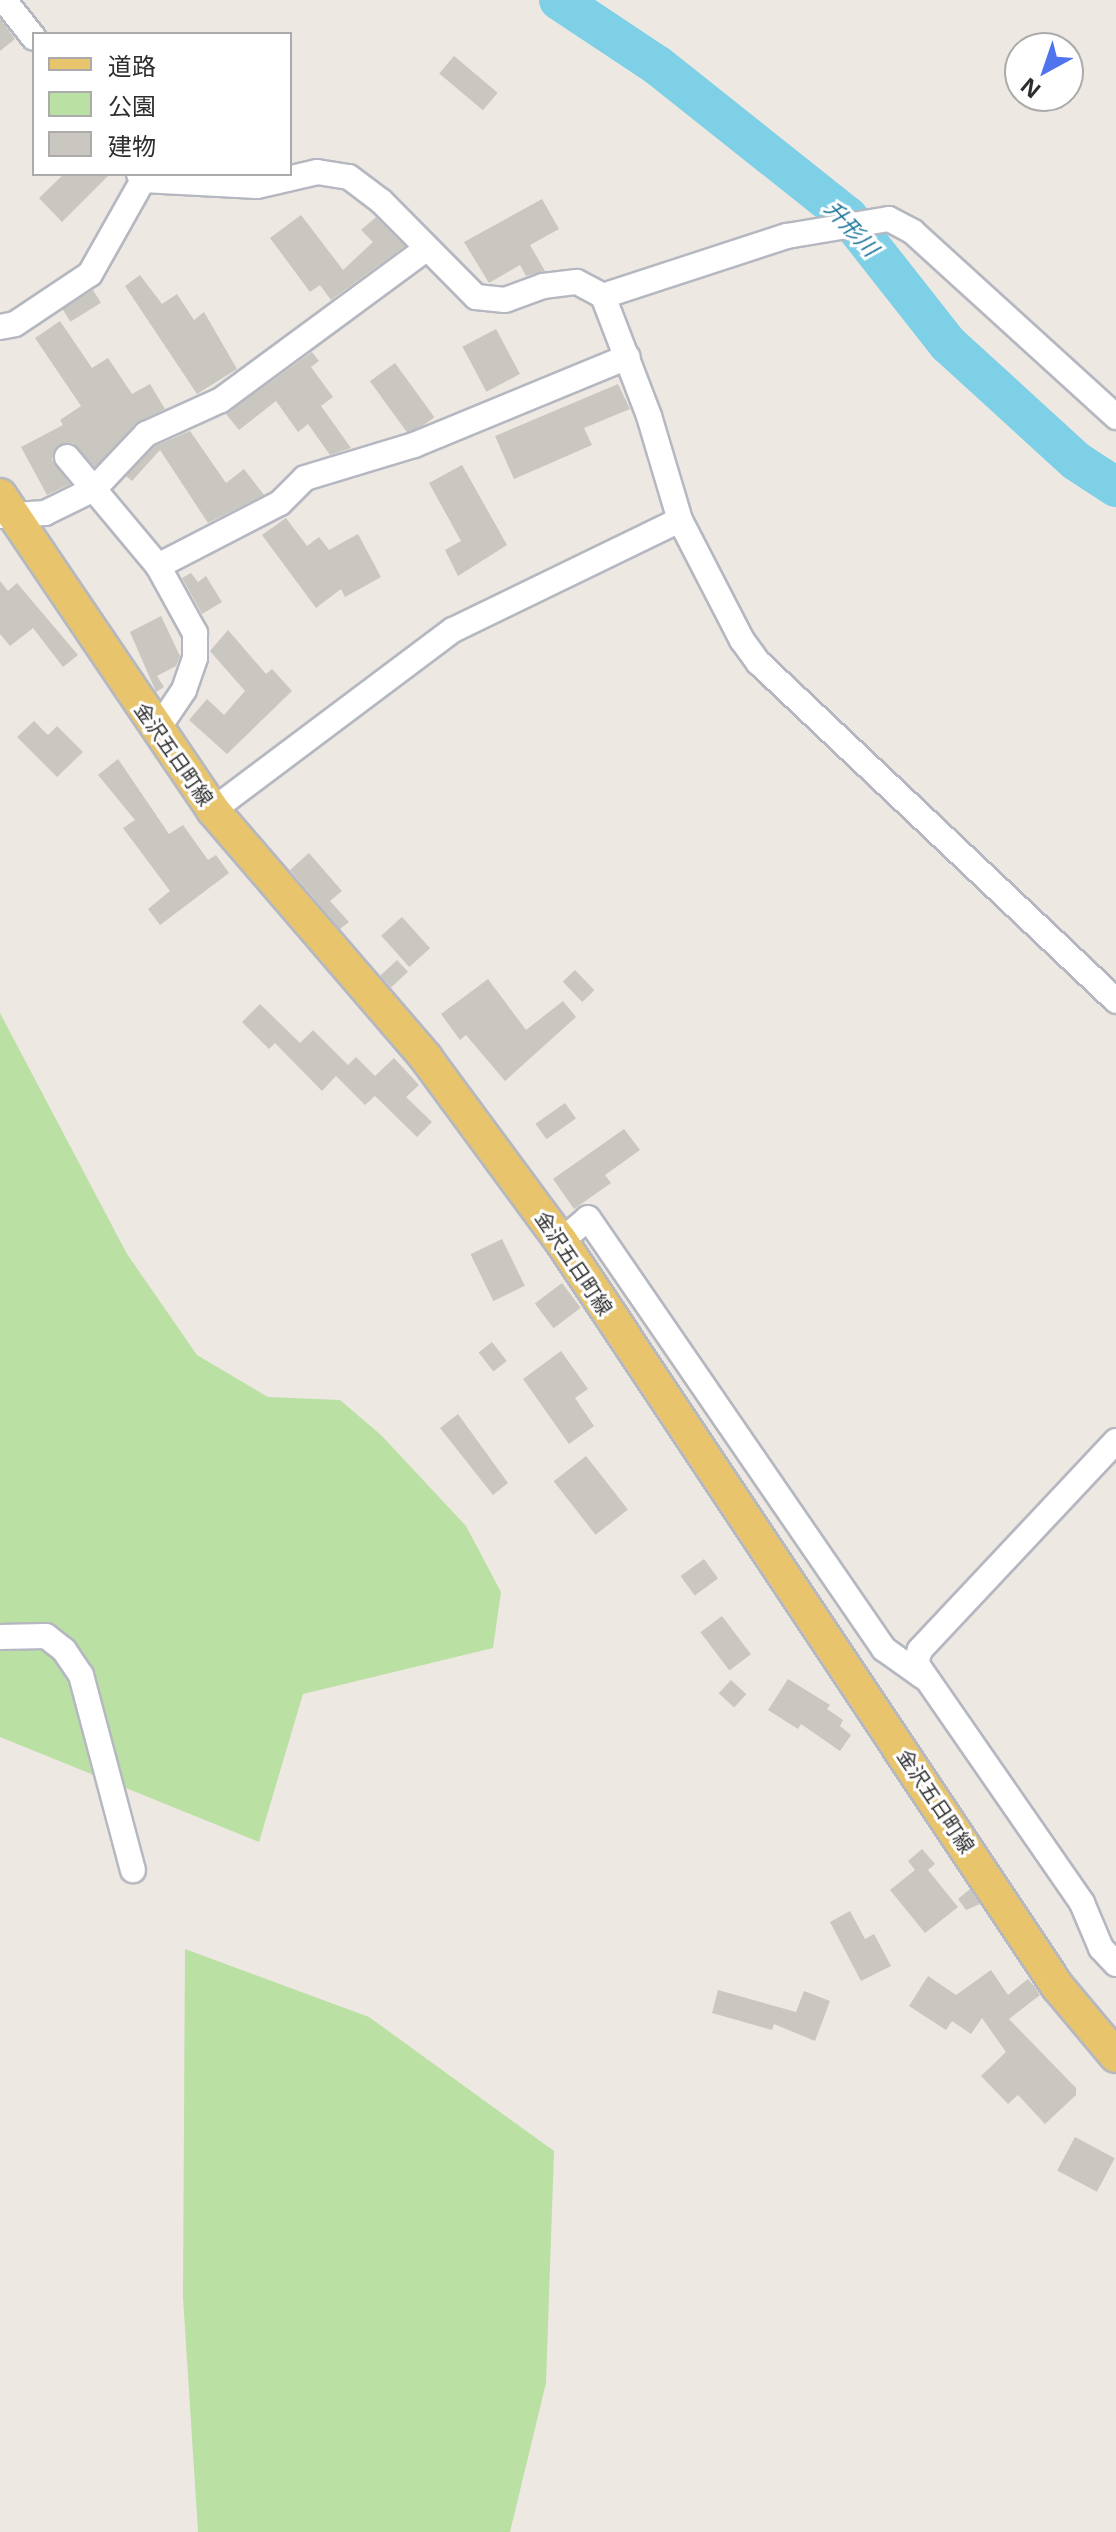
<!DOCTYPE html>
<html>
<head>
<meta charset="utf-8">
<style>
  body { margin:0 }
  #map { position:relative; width:1116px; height:2532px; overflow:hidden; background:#eee8e2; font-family:"Noto Sans","Noto Sans JP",sans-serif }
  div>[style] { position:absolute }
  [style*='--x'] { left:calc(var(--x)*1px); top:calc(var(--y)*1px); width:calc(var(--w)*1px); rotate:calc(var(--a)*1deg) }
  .green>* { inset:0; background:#bbe0a3 }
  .river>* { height:40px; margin:-20px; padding:0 20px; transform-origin:20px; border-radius:20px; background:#7ed0e7 }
  .building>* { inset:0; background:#cac6c0; transform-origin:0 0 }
  .roads { filter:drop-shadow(2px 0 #b5b8c0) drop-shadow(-2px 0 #b5b8c0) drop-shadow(0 2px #b5b8c0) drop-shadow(0 -2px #b5b8c0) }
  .minor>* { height:24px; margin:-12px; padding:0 12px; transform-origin:12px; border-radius:12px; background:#fff }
  .major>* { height:32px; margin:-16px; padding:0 16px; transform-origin:16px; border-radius:16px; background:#e8c56d }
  span { translate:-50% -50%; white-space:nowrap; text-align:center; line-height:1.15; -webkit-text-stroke:6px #fff; paint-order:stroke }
  .street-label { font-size:20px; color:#2e2e2e }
  .water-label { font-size:22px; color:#187298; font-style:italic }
  .legend { position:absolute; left:32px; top:32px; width:260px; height:144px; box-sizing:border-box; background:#fff; border:2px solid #ababab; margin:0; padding:10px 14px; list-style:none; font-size:24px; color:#2e2e2e }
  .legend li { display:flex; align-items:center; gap:16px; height:40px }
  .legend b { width:40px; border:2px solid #ababab }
  .north { position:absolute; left:1004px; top:32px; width:80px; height:80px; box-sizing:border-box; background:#fff; border:2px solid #ababab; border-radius:50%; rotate:220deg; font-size:22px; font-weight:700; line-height:32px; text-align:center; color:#2e2e2e }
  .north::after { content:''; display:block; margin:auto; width:28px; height:36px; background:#4f74ee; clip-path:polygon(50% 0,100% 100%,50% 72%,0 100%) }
</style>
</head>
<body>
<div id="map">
  <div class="green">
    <i style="clip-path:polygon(0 1013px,127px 1254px,197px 1355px,268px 1397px,340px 1400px,381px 1435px,466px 1526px,501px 1592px,493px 1648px,303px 1694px,259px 1842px,0 1737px)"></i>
    <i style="clip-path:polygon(185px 1949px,369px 2017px,554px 2151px,546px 2383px,510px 2532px,198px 2532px,183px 2297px)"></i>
  </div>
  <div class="river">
    <i style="--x:559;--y:0;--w:118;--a:33.6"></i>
    <i style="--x:657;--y:65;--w:244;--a:38.5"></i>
    <i style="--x:848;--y:217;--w:162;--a:51.8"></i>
    <i style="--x:948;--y:344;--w:173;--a:42.4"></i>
    <i style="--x:1076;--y:461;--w:48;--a:33"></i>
  </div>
  <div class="building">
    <i style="clip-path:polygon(0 19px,15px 39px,0 51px)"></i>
    <i style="left:454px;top:56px;width:57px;height:23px;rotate:40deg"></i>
    <i style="clip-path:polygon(64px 174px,110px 174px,62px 222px,39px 198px)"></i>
    <i style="clip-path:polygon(542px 199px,559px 229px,530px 245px,545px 271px,526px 276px,520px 265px,489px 283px,464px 242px)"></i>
    <i style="clip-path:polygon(301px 215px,343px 270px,373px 242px,361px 230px,376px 217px,405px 246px,331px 300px,320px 285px,310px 292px,270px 238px)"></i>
    <i style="clip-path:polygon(140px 275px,162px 304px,177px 294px,194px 320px,204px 312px,237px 369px,197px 394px,125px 286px)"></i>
    <i style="left:93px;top:290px;width:15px;height:36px;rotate:58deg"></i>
    <i style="clip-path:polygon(60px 321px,92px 368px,108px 358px,132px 394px,150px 384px,165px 409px,136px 423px,95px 467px,73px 443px,58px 445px,52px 460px,70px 484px,47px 495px,21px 447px,63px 425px,60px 420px,81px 406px,35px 338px)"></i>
    <i style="left:496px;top:329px;width:51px;height:38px;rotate:62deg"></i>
    <i style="clip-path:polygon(312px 352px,319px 361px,311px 367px,333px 397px,321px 406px,351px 448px,330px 455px,308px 424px,298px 432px,276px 401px,239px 430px,226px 414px)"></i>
    <i style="left:395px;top:363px;width:67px;height:31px;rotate:54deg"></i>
    <i style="clip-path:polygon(618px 384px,630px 409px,584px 428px,592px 445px,514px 479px,495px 436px)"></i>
    <i style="clip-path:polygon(190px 431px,226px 483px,244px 469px,264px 495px,208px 523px,160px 450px,132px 481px,126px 476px,155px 446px)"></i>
    <i style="clip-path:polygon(462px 465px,507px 545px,458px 576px,445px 550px,461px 541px,429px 483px)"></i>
    <i style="clip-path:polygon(286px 518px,307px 546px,319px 537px,329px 550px,358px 534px,381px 577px,345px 597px,341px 589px,316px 608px,262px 535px)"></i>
    <i style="clip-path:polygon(191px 573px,198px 582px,206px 576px,222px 602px,202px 614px,182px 578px)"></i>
    <i style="clip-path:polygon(0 581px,8px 591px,17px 583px,78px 655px,63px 667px,33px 628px,10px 646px,0 634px)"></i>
    <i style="clip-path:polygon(161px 616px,180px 656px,176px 666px,157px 676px,164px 687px,156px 692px,130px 632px)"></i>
    <i style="clip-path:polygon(228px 630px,266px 674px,272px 669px,292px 691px,227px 754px,189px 720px,207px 699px,224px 715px,245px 691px,210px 651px)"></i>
    <i style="clip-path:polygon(34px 721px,48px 735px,57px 726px,83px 752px,57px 777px,17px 737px)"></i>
    <i style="clip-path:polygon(118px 759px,169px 834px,183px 825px,208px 860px,216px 855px,229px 873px,160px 925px,148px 909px,170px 891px,123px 828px,135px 820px,98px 775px)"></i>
    <i style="clip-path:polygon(309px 853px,342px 891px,330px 901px,349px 922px,340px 929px,290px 870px)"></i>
    <i style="left:402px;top:917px;width:42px;height:28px;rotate:48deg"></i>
    <i style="left:397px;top:960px;width:16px;height:23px;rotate:47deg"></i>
    <i style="left:575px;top:970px;width:28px;height:17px;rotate:46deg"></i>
    <i style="clip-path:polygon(488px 979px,526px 1030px,563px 1001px,576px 1017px,505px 1081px,466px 1035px,460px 1040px,441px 1014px)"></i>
    <i style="clip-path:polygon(260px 1004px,300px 1043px,313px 1030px,348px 1065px,356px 1057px,375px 1076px,394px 1058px,419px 1085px,406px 1097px,432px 1122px,417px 1137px,375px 1096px,365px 1105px,336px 1076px,322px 1091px,275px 1043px,269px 1049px,242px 1022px)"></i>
    <i style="left:565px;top:1103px;width:19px;height:36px;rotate:55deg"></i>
    <i style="clip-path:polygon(624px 1129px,640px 1150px,605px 1175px,611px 1183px,574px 1209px,553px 1179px)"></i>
    <i style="left:502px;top:1239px;width:52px;height:35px;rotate:64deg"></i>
    <i style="left:562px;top:1283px;width:31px;height:34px;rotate:53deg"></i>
    <i style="left:492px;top:1342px;width:24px;height:17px;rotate:52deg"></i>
    <i style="clip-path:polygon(561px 1351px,588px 1389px,575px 1398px,594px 1426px,569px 1444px,523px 1379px)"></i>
    <i style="clip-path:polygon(458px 1414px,508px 1483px,493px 1495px,440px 1428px)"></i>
    <i style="left:586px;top:1456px;width:68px;height:41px;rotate:52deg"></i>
    <i style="left:704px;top:1559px;width:24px;height:29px;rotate:54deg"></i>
    <i style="left:722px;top:1616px;width:48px;height:27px;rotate:53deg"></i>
    <i style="clip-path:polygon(788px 1679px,830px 1705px,827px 1709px,843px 1720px,840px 1726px,851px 1735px,840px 1751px,801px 1724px,798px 1729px,768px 1710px)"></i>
    <i style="left:731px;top:1680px;width:21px;height:18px;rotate:43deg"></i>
    <i style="clip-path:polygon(922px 1849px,935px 1864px,928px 1870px,958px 1907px,925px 1933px,890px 1890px,915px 1870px,908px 1861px)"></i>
    <i style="clip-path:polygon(970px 1889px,980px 1904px,966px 1910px,958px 1899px)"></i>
    <i style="clip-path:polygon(850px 1911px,865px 1939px,874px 1934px,891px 1966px,861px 1981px,830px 1922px)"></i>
    <i style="clip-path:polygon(991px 1970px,1008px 1995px,1028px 1979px,1035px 1987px,1040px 1995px,1009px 2019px,1076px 2088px,1076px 2095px,1045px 2124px,1018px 2095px,1008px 2104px,981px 2076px,1006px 2052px,982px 2018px,971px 2034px,952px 2021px,946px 2030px,909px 2006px,928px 1976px,956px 1995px)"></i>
    <i style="clip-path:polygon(718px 1990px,796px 2012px,804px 1991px,830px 2001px,815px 2041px,774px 2024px,772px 2030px,712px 2013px)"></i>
    <i style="left:1075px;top:2137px;width:45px;height:38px;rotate:28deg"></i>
  </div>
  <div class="roads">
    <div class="minor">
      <i style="--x:4;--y:0;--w:48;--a:51.7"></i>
      <i style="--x:139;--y:174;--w:7;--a:56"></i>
      <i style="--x:143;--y:180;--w:114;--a:3"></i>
      <i style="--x:257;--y:186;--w:62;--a:-13.1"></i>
      <i style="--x:317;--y:172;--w:32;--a:9"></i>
      <i style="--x:349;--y:177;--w:40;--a:37"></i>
      <i style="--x:381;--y:201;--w:135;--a:45.3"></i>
      <i style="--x:476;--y:297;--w:29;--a:6"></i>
      <i style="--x:505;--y:300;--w:40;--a:-20.2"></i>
      <i style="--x:543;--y:286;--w:34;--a:-7"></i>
      <i style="--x:577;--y:282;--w:30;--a:28"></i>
      <i style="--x:603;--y:296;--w:129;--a:69"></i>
      <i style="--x:649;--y:416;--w:109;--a:73.4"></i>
      <i style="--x:680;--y:520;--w:135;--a:62.7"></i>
      <i style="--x:742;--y:640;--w:29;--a:54"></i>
      <i style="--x:759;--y:663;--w:492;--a:43.4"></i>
      <i style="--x:603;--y:296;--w:194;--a:-18.1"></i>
      <i style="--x:787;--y:236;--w:103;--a:-9.5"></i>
      <i style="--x:889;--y:219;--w:27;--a:28"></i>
      <i style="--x:913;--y:232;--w:275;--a:42.3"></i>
      <i style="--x:0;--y:327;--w:15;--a:-11"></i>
      <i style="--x:15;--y:324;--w:90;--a:-33.7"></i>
      <i style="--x:90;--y:274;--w:108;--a:-60.6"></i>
      <i style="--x:67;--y:457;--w:142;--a:50.1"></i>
      <i style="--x:158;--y:566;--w:77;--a:61.1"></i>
      <i style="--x:195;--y:633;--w:25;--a:90"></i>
      <i style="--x:195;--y:658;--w:34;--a:109"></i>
      <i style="--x:184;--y:690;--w:48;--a:124"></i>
      <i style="--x:0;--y:516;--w:45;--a:-3.8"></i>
      <i style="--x:45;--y:513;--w:55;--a:-26.1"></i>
      <i style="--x:94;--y:489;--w:76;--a:-46.6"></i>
      <i style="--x:146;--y:434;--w:82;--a:-24.4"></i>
      <i style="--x:221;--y:400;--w:255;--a:-36.4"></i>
      <i style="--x:158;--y:566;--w:137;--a:-27.3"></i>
      <i style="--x:280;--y:503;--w:35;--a:-45"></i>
      <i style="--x:305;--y:478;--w:114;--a:-16.8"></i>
      <i style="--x:414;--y:445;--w:231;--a:-22.4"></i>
      <i style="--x:213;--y:810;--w:300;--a:-36.9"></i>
      <i style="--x:453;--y:630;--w:252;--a:-25.9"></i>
      <i style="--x:561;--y:1241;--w:35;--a:-40"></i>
      <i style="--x:588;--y:1218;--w:523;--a:55.52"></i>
      <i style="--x:884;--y:1649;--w:47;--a:35.4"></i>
      <i style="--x:1116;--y:1441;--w:287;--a:133.2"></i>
      <i style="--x:920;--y:1650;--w:14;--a:107"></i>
      <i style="--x:916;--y:1663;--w:292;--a:55.3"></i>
      <i style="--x:1082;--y:1903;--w:49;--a:67.1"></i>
      <i style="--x:1101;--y:1948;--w:22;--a:47"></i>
      <i style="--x:0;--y:1637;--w:46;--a:-1.2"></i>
      <i style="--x:46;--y:1636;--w:23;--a:38"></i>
      <i style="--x:64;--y:1650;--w:30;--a:56"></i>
      <i style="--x:81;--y:1675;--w:202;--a:75.1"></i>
    </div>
    <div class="major">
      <i style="--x:0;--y:495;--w:380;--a:55.9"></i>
      <i style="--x:213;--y:810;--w:327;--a:49.3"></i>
      <i style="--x:426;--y:1058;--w:227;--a:53.6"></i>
      <i style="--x:561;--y:1241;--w:896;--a:56.33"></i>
      <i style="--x:1058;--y:1987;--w:90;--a:50"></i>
    </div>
  </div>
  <div class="street-label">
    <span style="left:174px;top:754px;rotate:55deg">金沢五日町線</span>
    <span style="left:574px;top:1263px;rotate:56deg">金沢五日町線</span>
    <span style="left:936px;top:1801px;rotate:56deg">金沢五日町線</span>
  </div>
  <div class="water-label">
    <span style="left:852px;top:228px;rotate:47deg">升形川</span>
  </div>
  <ul class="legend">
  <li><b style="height:10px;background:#e8c56d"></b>道路</li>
  <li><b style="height:22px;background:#bbe0a3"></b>公園</li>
  <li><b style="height:22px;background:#cac6c0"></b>建物</li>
  </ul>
  <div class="north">N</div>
</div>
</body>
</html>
